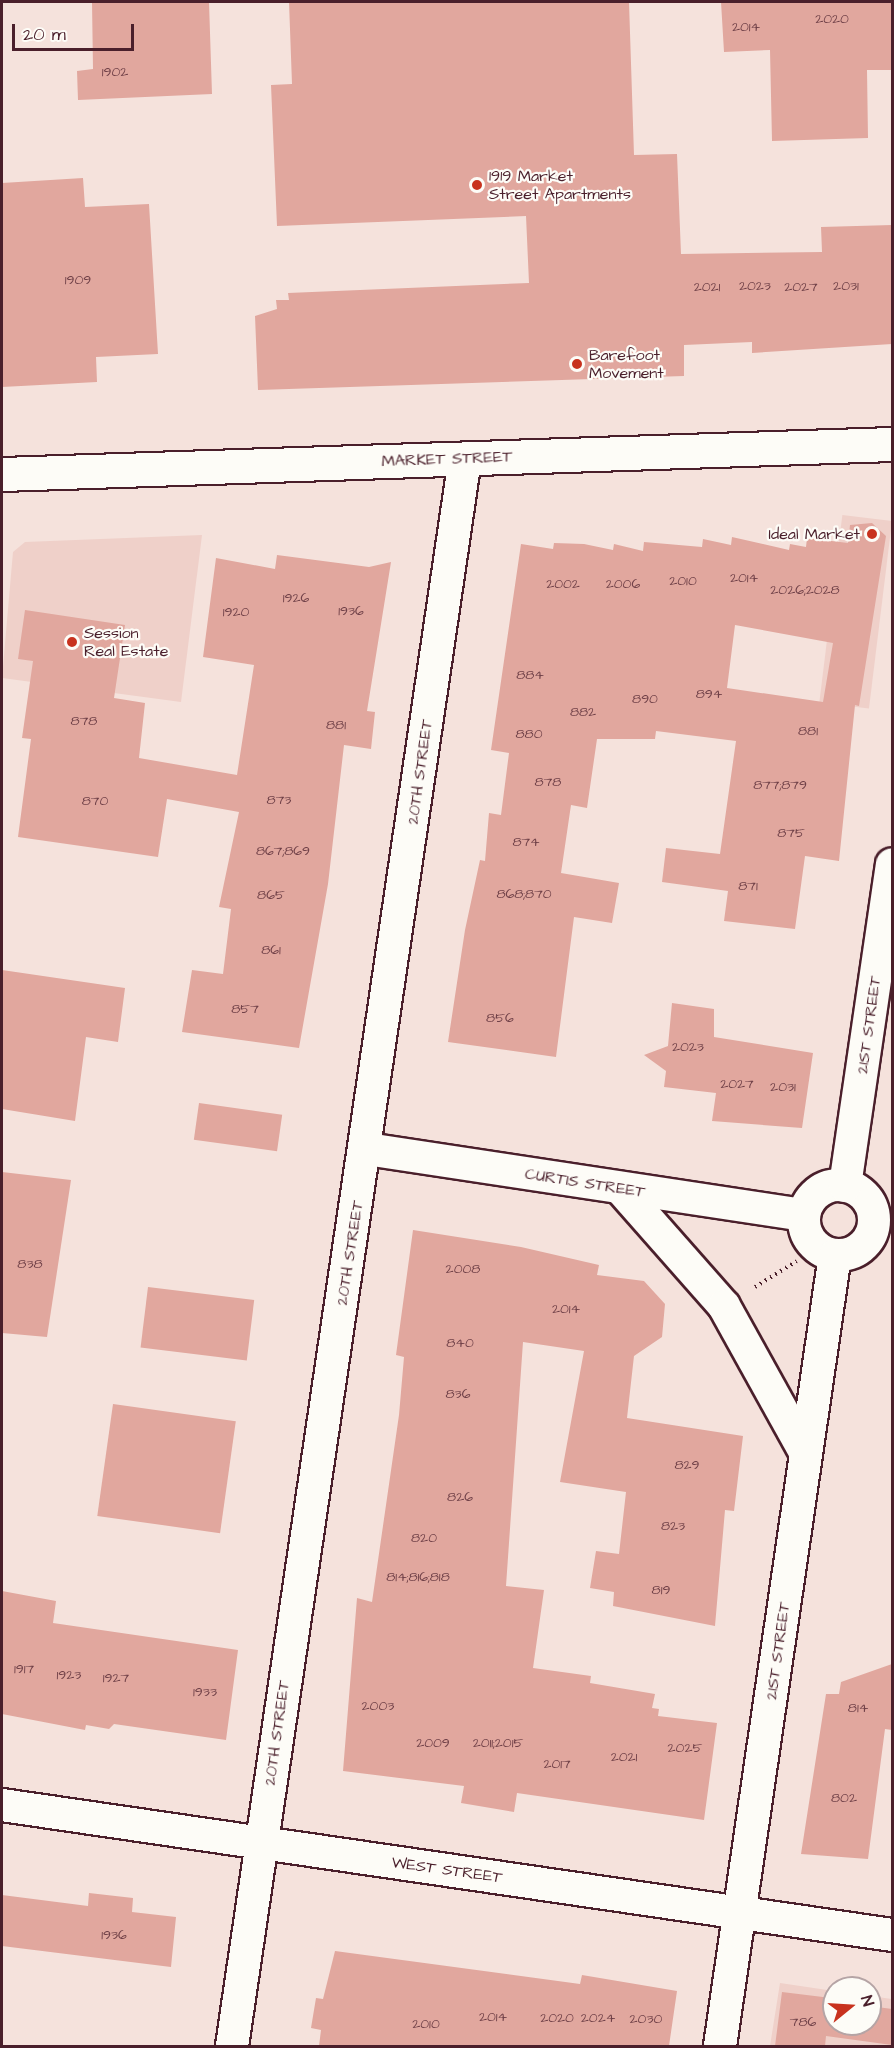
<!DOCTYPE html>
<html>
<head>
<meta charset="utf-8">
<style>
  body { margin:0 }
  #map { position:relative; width:894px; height:2048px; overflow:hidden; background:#f5e2dc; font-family:"Architects Daughter",sans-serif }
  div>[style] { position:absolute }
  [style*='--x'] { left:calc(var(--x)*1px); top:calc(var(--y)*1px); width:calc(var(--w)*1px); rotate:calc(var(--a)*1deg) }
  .built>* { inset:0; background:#efd0c9; transform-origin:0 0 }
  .building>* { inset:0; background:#e1a79e; transform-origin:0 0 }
  .path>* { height:4px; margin-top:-2px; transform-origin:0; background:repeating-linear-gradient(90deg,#4a1f2b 0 1.5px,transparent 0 6px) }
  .roads { filter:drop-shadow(2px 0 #4a1f2b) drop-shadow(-2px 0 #4a1f2b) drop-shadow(0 2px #4a1f2b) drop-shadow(0 -2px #4a1f2b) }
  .street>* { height:32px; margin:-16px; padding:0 16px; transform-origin:16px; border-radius:16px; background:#fdfcf7 }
  .street>.ring { margin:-16px; padding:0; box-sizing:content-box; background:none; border:32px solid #fdfcf7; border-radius:50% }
  .secondary>* { height:33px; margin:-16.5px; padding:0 16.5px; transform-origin:16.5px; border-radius:16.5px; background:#fdfcf7 }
  .dots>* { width:16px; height:16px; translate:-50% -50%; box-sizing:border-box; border:3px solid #fdfcf7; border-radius:50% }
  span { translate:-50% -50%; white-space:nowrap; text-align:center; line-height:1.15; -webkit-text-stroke:4.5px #fdfcf7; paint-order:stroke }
  .number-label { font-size:14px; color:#704148 }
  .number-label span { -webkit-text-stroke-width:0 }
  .poi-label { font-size:16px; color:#4a1f2b }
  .left { translate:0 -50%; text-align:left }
  .right { translate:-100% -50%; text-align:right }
  .street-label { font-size:16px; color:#4a1f2b }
  .frame { position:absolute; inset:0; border:3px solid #4a1f2b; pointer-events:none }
  .north { position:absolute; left:822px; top:1976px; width:60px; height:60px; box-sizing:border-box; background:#fdfcf7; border:2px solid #b5a4a5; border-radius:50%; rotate:72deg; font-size:16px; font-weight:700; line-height:24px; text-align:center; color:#4a1f2b }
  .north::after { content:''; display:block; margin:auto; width:21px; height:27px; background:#c8321e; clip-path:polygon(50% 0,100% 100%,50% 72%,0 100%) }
  .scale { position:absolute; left:12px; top:24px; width:122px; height:27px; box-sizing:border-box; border:3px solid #4a1f2b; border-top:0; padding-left:8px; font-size:18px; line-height:21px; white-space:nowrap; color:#4a1f2b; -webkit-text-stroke:4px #fdfcf7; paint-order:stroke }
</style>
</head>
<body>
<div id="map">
  <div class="built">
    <i style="left:892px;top:521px;width:189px;height:50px;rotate:97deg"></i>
    <i style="clip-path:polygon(202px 535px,181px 702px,2px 678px,13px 552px,25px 542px)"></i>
    <i style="clip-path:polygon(780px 1983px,834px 1991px,834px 2024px,870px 2024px,870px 1996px,892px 1999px,892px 2046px,770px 2046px)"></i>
  </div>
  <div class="building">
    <i style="clip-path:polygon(92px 2px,209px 2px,212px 94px,78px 100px,77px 71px,93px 69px)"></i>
    <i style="clip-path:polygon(289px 2px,629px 2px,634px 155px,677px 154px,681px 254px,822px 252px,821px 227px,892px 225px,892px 344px,752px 353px,752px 342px,684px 345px,684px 376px,258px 390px,255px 316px,277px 309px,276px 300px,289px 300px,288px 293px,529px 283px,526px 216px,277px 226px,271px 85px,292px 84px)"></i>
    <i style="clip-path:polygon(721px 2px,892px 2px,892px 70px,867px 70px,868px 138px,772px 141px,770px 50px,724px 52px)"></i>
    <i style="clip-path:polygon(83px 178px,85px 207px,149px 204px,158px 354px,96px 357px,97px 382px,2px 387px,2px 183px)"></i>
    <i style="clip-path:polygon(evenodd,872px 523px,886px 536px,859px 706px,855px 705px,839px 861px,805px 856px,795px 929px,724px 921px,728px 891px,662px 882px,666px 848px,720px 854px,736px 741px,656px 731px,655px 739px,597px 739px,587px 808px,571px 805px,561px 873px,619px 883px,612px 923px,574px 917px,556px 1057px,448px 1042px,465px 930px,480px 860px,485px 861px,489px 813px,501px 815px,509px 753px,491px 750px,521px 544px,553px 549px,554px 543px,584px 544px,613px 550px,614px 544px,643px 551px,644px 542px,702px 547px,703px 539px,731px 545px,732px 537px,789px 550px,790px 544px,806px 547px,807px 538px,848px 543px,850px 525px,872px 523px,735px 625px,833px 643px,823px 702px,727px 688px,735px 625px)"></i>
    <i style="clip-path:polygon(277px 555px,369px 567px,391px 562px,367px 711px,375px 712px,371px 749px,344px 745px,328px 884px,299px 1048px,182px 1032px,192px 970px,223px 974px,231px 909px,219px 907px,239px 812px,167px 799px,158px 857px,18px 837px,31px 739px,22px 738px,33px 661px,18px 659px,25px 610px,125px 625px,114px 698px,145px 703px,139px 758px,237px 775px,254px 665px,203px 657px,216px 558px,275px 569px)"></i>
    <i style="clip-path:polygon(2px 970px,125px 988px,118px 1042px,86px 1037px,75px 1121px,2px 1109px)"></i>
    <i style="clip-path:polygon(672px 1003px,714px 1009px,714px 1037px,813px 1053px,802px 1128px,712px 1121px,716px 1093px,664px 1087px,666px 1071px,644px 1055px,668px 1046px)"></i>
    <i style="left:199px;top:1103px;width:84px;height:37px;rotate:8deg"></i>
    <i style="clip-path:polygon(2px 1172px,71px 1180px,47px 1337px,2px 1333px)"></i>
    <i style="clip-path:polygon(413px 1230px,521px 1247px,599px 1265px,597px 1275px,644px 1281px,665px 1304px,662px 1337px,634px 1356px,627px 1418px,743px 1436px,734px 1511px,725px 1510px,715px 1626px,613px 1606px,614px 1592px,590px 1588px,596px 1551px,619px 1554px,626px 1492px,560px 1482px,584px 1351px,523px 1342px,506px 1586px,544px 1590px,533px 1668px,591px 1676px,590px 1683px,655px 1694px,652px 1708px,659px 1709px,658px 1716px,717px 1723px,704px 1820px,517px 1793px,514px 1812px,461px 1803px,464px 1786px,343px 1771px,357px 1598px,372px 1602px,399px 1415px,404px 1357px,396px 1355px)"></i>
    <i style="left:148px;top:1287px;width:107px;height:61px;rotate:7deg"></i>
    <i style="left:113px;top:1404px;width:124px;height:113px;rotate:8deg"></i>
    <i style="clip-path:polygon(2px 1591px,56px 1601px,53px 1623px,238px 1650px,226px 1740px,114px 1724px,109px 1729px,86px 1725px,85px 1730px,2px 1714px)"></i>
    <i style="clip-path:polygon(892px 1664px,892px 1730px,885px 1729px,868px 1859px,801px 1854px,826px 1694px,839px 1694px,841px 1682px)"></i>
    <i style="clip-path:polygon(89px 1893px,133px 1898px,132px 1912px,176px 1917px,171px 1967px,2px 1946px,2px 1895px,88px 1906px)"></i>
    <i style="clip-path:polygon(335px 1951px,580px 1984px,582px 1975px,677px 1991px,669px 2046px,319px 2046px,321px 2030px,311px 2028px,316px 1998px,323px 1999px)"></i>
    <i style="clip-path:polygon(782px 1992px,831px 1998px,834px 2024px,870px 2024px,870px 2006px,892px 2009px,892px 2045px,826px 2036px,825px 2046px,775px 2046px)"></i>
  </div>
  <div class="path">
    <i style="--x:755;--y:1287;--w:49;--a:-31.8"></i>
  </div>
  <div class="roads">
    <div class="street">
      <i style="--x:367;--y:1149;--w:442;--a:8.6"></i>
      <i class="ring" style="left:804px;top:1185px;width:38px;height:38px"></i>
      <i style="--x:845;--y:1186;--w:325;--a:-81.7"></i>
      <i style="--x:620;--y:1188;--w:157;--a:48.6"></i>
      <i style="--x:724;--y:1306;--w:167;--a:61"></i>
      <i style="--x:2;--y:1805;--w:899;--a:8.31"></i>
      <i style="--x:232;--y:2046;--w:1604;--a:-81.65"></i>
      <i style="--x:720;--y:2046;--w:799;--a:-81.73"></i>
    </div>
    <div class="secondary">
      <i style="--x:2;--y:474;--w:891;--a:-1.93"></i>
    </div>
  </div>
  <div class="dots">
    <i style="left:477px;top:185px;background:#c8321e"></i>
    <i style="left:577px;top:364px;background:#c8321e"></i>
    <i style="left:872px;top:534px;background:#c8321e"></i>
    <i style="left:72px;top:642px;background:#c8321e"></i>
  </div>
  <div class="number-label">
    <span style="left:832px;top:19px">2020</span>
    <span style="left:746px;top:27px">2014</span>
    <span style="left:115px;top:72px">1902</span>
    <span style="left:78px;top:280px">1909</span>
    <span style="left:755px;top:286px">2023</span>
    <span style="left:846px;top:286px">2031</span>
    <span style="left:707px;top:287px">2021</span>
    <span style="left:801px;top:287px">2027</span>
    <span style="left:744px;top:578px">2014</span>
    <span style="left:683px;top:581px">2010</span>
    <span style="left:563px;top:584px">2002</span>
    <span style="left:623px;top:584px">2006</span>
    <span style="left:805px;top:590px">2026;2028</span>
    <span style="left:296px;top:598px">1926</span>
    <span style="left:351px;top:611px">1936</span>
    <span style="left:236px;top:612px">1920</span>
    <span style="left:530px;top:675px">884</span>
    <span style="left:709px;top:694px">894</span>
    <span style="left:645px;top:699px">890</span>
    <span style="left:583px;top:712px">882</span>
    <span style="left:84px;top:721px">878</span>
    <span style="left:336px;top:725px">881</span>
    <span style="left:808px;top:731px">881</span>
    <span style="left:529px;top:734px">880</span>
    <span style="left:548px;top:782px">878</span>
    <span style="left:780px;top:785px">877;879</span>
    <span style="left:279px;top:800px">873</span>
    <span style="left:95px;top:801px">870</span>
    <span style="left:791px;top:833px">875</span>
    <span style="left:526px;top:842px">874</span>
    <span style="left:283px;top:851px">867;869</span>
    <span style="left:748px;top:886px">871</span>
    <span style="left:524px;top:894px">868;870</span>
    <span style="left:271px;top:895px">865</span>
    <span style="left:271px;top:950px">861</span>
    <span style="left:245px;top:1009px">857</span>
    <span style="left:500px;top:1018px">856</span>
    <span style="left:688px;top:1047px">2023</span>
    <span style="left:737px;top:1084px">2027</span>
    <span style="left:783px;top:1087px">2031</span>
    <span style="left:30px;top:1264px">838</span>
    <span style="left:463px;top:1269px">2008</span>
    <span style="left:566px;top:1309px">2014</span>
    <span style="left:460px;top:1343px">840</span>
    <span style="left:458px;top:1394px">836</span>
    <span style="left:687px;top:1465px">829</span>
    <span style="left:460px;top:1497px">826</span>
    <span style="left:673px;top:1526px">823</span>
    <span style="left:424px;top:1538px">820</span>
    <span style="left:418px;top:1577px">814;816;818</span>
    <span style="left:661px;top:1590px">819</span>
    <span style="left:24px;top:1669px">1917</span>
    <span style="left:69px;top:1675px">1923</span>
    <span style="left:116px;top:1678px">1927</span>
    <span style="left:205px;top:1692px">1933</span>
    <span style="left:378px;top:1706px">2003</span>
    <span style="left:858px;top:1708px">814</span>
    <span style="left:433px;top:1743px">2009</span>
    <span style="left:498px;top:1743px">2011;2015</span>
    <span style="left:685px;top:1748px">2025</span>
    <span style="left:624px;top:1757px">2021</span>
    <span style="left:557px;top:1764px">2017</span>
    <span style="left:844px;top:1798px">802</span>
    <span style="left:114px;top:1935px">1936</span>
    <span style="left:493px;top:2017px">2014</span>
    <span style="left:557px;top:2018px">2020</span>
    <span style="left:598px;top:2018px">2024</span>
    <span style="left:646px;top:2019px">2030</span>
    <span style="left:803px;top:2022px">786</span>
    <span style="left:426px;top:2024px">2010</span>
  </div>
  <div class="poi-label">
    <span class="left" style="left:489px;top:185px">1919 Market<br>Street Apartments</span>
    <span class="left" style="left:589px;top:364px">Barefoot<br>Movement</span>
    <span class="right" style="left:860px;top:534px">Ideal Market</span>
    <span class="left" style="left:84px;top:642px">Session<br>Real Estate</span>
  </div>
  <div class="street-label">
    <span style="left:447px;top:459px;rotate:-2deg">MARKET STREET</span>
    <span style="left:420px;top:772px;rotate:-82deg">20TH STREET</span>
    <span style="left:869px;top:1025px;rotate:-82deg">21ST STREET</span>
    <span style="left:585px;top:1183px;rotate:9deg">CURTIS STREET</span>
    <span style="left:350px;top:1253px;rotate:-81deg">20TH STREET</span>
    <span style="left:778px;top:1651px;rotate:-82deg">21ST STREET</span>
    <span style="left:277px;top:1733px;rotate:-82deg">20TH STREET</span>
    <span style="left:447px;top:1870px;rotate:8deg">WEST STREET</span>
  </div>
  <div class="frame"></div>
  <div class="north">N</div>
  <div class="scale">20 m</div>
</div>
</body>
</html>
